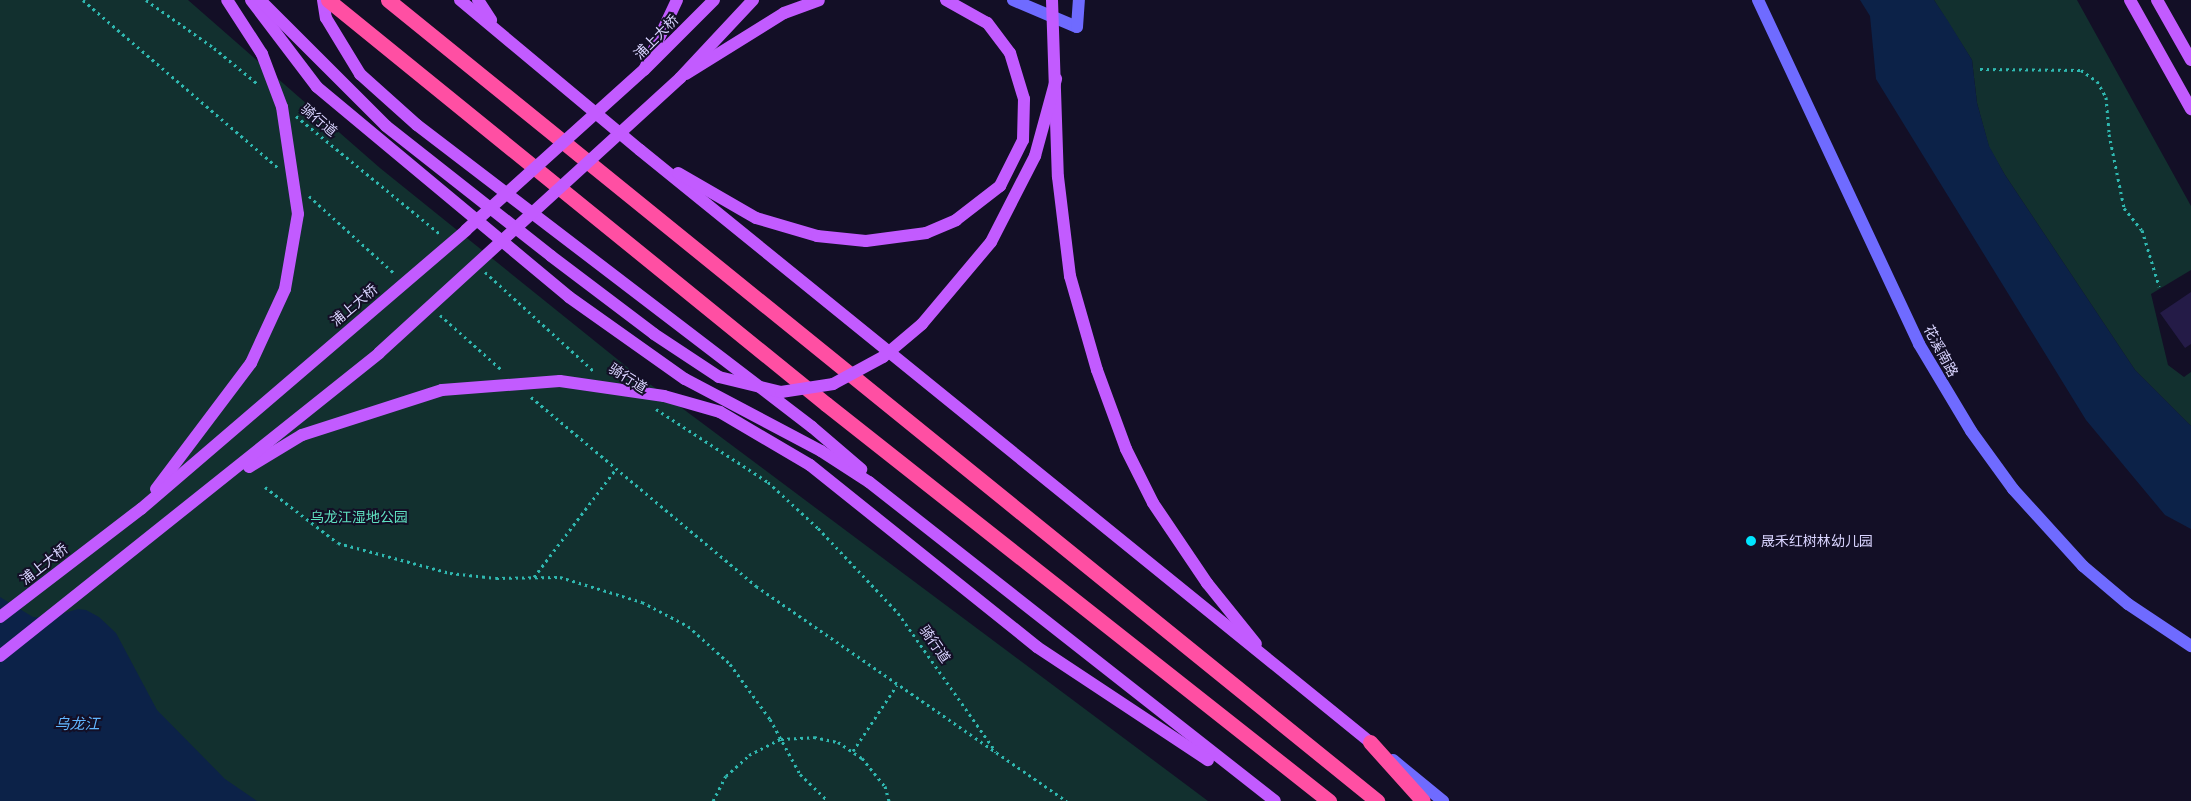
<!DOCTYPE html>
<html>
<head>
<meta charset="utf-8">
<style>
  body { margin:0 }
  #map { position:relative; width:2191px; height:801px; overflow:hidden; background:#130f26; font-family:"Roboto Condensed","Noto Sans SC",sans-serif }
  div>[style] { position:absolute }
  [style*='--x'] { left:calc(var(--x)*1px); top:calc(var(--y)*1px); width:calc(var(--w)*1px); rotate:calc(var(--a)*1deg) }
  .green>* { inset:0; background:#12302f }
  .water>* { inset:0; background:#0c2248 }
  .building>* { inset:0; background:#241b47 }
  .path>* { height:3px; margin-top:-1.5px; transform-origin:0; background:repeating-linear-gradient(90deg,#2fb8b0 0 2.5px,transparent 0 6.5px) }
  .secondary>* { height:12px; margin:-6px; padding:0 6px; transform-origin:6px; border-radius:6px; background:#6f6bff }
  .primary>* { height:12px; margin:-6px; padding:0 6px; transform-origin:6px; border-radius:6px; background:#c25bff }
  .highway>* { height:15px; margin:-7.5px; padding:0 7.5px; transform-origin:7.5px; border-radius:7.5px; background:#ff4fa3 }
  .primary-bridge>* { height:12px; margin:-6px; padding:0 6px; transform-origin:6px; border-radius:6px; background:#c25bff }
  .dots>* { width:14px; height:14px; translate:-50% -50%; box-sizing:border-box; border:2px solid #130f26; border-radius:50% }
  span { translate:-50% -50%; white-space:nowrap; text-align:center; line-height:1.15; -webkit-text-stroke:4px #130f26; paint-order:stroke }
  .street-label { font-size:14px; color:#d9d4ff }
  .park-label { font-size:14px; color:#5fe0c0 }
  .poi-label { font-size:14px; color:#d9d4ff }
  .left { translate:0 -50%; text-align:left }
  .water-label { font-size:15px; color:#62b6ff; font-style:italic }
</style>
</head>
<body>
<div id="map">
  <div class="green">
    <i style="clip-path:polygon(0 0,188px 0,380px 168px,627px 367px,1208px 801px,194px 801px,0 613px)"></i>
    <i style="clip-path:polygon(1934px 0,2077px 0,2191px 206px,2191px 270px,2151px 294px,2168px 365px,2184px 377px,2191px 372px,2191px 426px,2135px 370px,2005px 175px,1989px 147px,1977px 103px,1972px 60px)"></i>
  </div>
  <div class="water">
    <i style="clip-path:polygon(1860px 0,1934px 0,1948px 21px,1972px 60px,1977px 103px,1989px 146px,2005px 175px,2135px 370px,2191px 426px,2191px 529px,2165px 515px,2086px 420px,1876px 79px,1870px 16px)"></i>
    <i style="clip-path:polygon(0 597px,33px 617px,48px 618px,78px 609px,86px 610px,99px 617px,116px 633px,157px 710px,225px 779px,257px 801px,0 801px)"></i>
  </div>
  <div class="building">
    <i style="clip-path:polygon(2191px 292px,2191px 344px,2185px 348px,2160px 313px)"></i>
  </div>
  <div class="path">
    <i style="--x:83;--y:0;--w:257;--a:40.7"></i>
    <i style="--x:146;--y:0;--w:83;--a:35.2"></i>
    <i style="--x:214;--y:48;--w:58;--a:39.4"></i>
    <i style="--x:1980;--y:69;--w:101;--a:0.6"></i>
    <i style="--x:2081;--y:70;--w:19;--a:35"></i>
    <i style="--x:2097;--y:81;--w:18;--a:61"></i>
    <i style="--x:2106;--y:97;--w:37;--a:85"></i>
    <i style="--x:2109;--y:134;--w:76;--a:78.5"></i>
    <i style="--x:2124;--y:208;--w:28;--a:51"></i>
    <i style="--x:2142;--y:230;--w:59;--a:73.1"></i>
    <i style="--x:296;--y:116;--w:186;--a:39.3"></i>
    <i style="--x:309;--y:196;--w:116;--a:42.2"></i>
    <i style="--x:485;--y:272;--w:149;--a:42.3"></i>
    <i style="--x:440;--y:315;--w:84;--a:41.6"></i>
    <i style="--x:531;--y:397;--w:294;--a:40"></i>
    <i style="--x:756;--y:586;--w:378;--a:34.7"></i>
    <i style="--x:656;--y:409;--w:134;--a:33.1"></i>
    <i style="--x:768;--y:482;--w:68;--a:42.6"></i>
    <i style="--x:818;--y:528;--w:117;--a:46.7"></i>
    <i style="--x:898;--y:613;--w:170;--a:54.8"></i>
    <i style="--x:265;--y:487;--w:92;--a:37.5"></i>
    <i style="--x:338;--y:543;--w:116;--a:15"></i>
    <i style="--x:450;--y:573;--w:46;--a:6.2"></i>
    <i style="--x:496;--y:578;--w:64;--a:-0.9"></i>
    <i style="--x:560;--y:577;--w:86;--a:17"></i>
    <i style="--x:642;--y:602;--w:52;--a:27.6"></i>
    <i style="--x:688;--y:626;--w:57;--a:42.1"></i>
    <i style="--x:730;--y:664;--w:68;--a:54"></i>
    <i style="--x:770;--y:719;--w:63;--a:61.4"></i>
    <i style="--x:800;--y:774;--w:39;--a:44"></i>
    <i style="--x:534;--y:577;--w:136;--a:-52.8"></i>
    <i style="--x:853;--y:751;--w:79;--a:-56.3"></i>
    <i style="--x:713;--y:801;--w:28;--a:-63"></i>
    <i style="--x:726;--y:776;--w:31;--a:-42"></i>
    <i style="--x:749;--y:755;--w:36;--a:-27"></i>
    <i style="--x:781;--y:739;--w:33;--a:-3"></i>
    <i style="--x:814;--y:737;--w:25;--a:12"></i>
    <i style="--x:838;--y:742;--w:29;--a:34"></i>
    <i style="--x:862;--y:758;--w:36;--a:51"></i>
    <i style="--x:885;--y:786;--w:16;--a:75"></i>
  </div>
  <div class="secondary">
    <i style="--x:1013;--y:0;--w:69;--a:22.9"></i>
    <i style="--x:1077;--y:27;--w:27;--a:-86"></i>
    <i style="--x:1758;--y:0;--w:380;--a:64.9"></i>
    <i style="--x:1919;--y:344;--w:101;--a:59.1"></i>
    <i style="--x:1971;--y:431;--w:72;--a:54.1"></i>
    <i style="--x:2013;--y:489;--w:104;--a:47.7"></i>
    <i style="--x:2083;--y:566;--w:59;--a:40.2"></i>
    <i style="--x:2128;--y:604;--w:76;--a:33.7"></i>
    <i style="--x:1393;--y:760;--w:65;--a:39.4"></i>
  </div>
  <div class="primary">
    <i style="--x:251;--y:0;--w:109;--a:52.8"></i>
    <i style="--x:317;--y:87;--w:328;--a:39.8"></i>
    <i style="--x:569;--y:297;--w:142;--a:35.3"></i>
    <i style="--x:685;--y:379;--w:154;--a:27.9"></i>
    <i style="--x:821;--y:451;--w:57;--a:32.9"></i>
    <i style="--x:869;--y:482;--w:516;--a:38.16"></i>
    <i style="--x:260;--y:0;--w:178;--a:45"></i>
    <i style="--x:386;--y:126;--w:210;--a:38.2"></i>
    <i style="--x:323;--y:0;--w:18;--a:81"></i>
    <i style="--x:326;--y:18;--w:66;--a:58.7"></i>
    <i style="--x:360;--y:74;--w:76;--a:41.8"></i>
    <i style="--x:417;--y:125;--w:497;--a:37.4"></i>
    <i style="--x:812;--y:427;--w:65;--a:40.6"></i>
    <i style="--x:460;--y:0;--w:234;--a:39.8"></i>
    <i style="--x:640;--y:150;--w:940;--a:39.04"></i>
    <i style="--x:478;--y:0;--w:24;--a:57"></i>
    <i style="--x:2130;--y:0;--w:125;--a:60.8"></i>
    <i style="--x:2157;--y:0;--w:69;--a:60.5"></i>
    <i style="--x:645;--y:68;--w:75;--a:-64.8"></i>
    <i style="--x:686;--y:74;--w:115;--a:-31.9"></i>
    <i style="--x:784;--y:13;--w:37;--a:-20"></i>
    <i style="--x:678;--y:173;--w:90;--a:30"></i>
    <i style="--x:756;--y:218;--w:64;--a:16.4"></i>
    <i style="--x:817;--y:236;--w:49;--a:5.8"></i>
    <i style="--x:866;--y:241;--w:61;--a:-7.6"></i>
    <i style="--x:926;--y:233;--w:33;--a:-23"></i>
    <i style="--x:956;--y:220;--w:56;--a:-37.7"></i>
    <i style="--x:1000;--y:186;--w:51;--a:-63.4"></i>
    <i style="--x:1023;--y:140;--w:41;--a:-88.6"></i>
    <i style="--x:1024;--y:99;--w:48;--a:-106.9"></i>
    <i style="--x:1010;--y:53;--w:38;--a:-127"></i>
    <i style="--x:987;--y:23;--w:47;--a:-150.7"></i>
    <i style="--x:1153;--y:503;--w:97;--a:56"></i>
    <i style="--x:1207;--y:583;--w:78;--a:51.2"></i>
    <i style="--x:1037;--y:647;--w:205;--a:33.5"></i>
  </div>
  <div class="highway">
    <i style="--x:328;--y:0;--w:641;--a:39.05"></i>
    <i style="--x:826;--y:404;--w:641;--a:38.28"></i>
    <i style="--x:388;--y:0;--w:1273;--a:39"></i>
    <i style="--x:1370;--y:742;--w:79;--a:48.1"></i>
  </div>
  <div class="primary-bridge">
    <i style="--x:1052;--y:0;--w:177;--a:88.1"></i>
    <i style="--x:1058;--y:177;--w:100;--a:83.1"></i>
    <i style="--x:1070;--y:276;--w:98;--a:74"></i>
    <i style="--x:1097;--y:370;--w:84;--a:69.8"></i>
    <i style="--x:1126;--y:449;--w:60;--a:63.4"></i>
    <i style="--x:551;--y:256;--w:129;--a:37.1"></i>
    <i style="--x:654;--y:334;--w:78;--a:33.5"></i>
    <i style="--x:719;--y:377;--w:64;--a:13.6"></i>
    <i style="--x:781;--y:392;--w:53;--a:-8.7"></i>
    <i style="--x:833;--y:384;--w:57;--a:-28.4"></i>
    <i style="--x:883;--y:357;--w:51;--a:-40.2"></i>
    <i style="--x:922;--y:324;--w:107;--a:-49.9"></i>
    <i style="--x:991;--y:242;--w:97;--a:-62.9"></i>
    <i style="--x:1035;--y:156;--w:80;--a:-74.7"></i>
    <i style="--x:249;--y:467;--w:62;--a:-31.1"></i>
    <i style="--x:302;--y:435;--w:147;--a:-17.8"></i>
    <i style="--x:442;--y:390;--w:118;--a:-4.4"></i>
    <i style="--x:560;--y:381;--w:105;--a:8.2"></i>
    <i style="--x:664;--y:396;--w:58;--a:15.9"></i>
    <i style="--x:720;--y:412;--w:104;--a:30.5"></i>
    <i style="--x:810;--y:465;--w:291;--a:38.7"></i>
    <i style="--x:156;--y:489;--w:158;--a:-53"></i>
    <i style="--x:251;--y:363;--w:81;--a:-65.3"></i>
    <i style="--x:285;--y:289;--w:76;--a:-80.2"></i>
    <i style="--x:298;--y:214;--w:108;--a:-98.5"></i>
    <i style="--x:282;--y:107;--w:57;--a:-110.7"></i>
    <i style="--x:262;--y:54;--w:64;--a:-122.9"></i>
    <i style="--x:0;--y:617;--w:178;--a:-37.5"></i>
    <i style="--x:141;--y:509;--w:428;--a:-40.6"></i>
    <i style="--x:466;--y:230;--w:239;--a:-42"></i>
    <i style="--x:644;--y:70;--w:99;--a:-45"></i>
    <i style="--x:0;--y:656;--w:485;--a:-38.6"></i>
    <i style="--x:379;--y:353;--w:408;--a:-42.4"></i>
    <i style="--x:680;--y:78;--w:107;--a:-46.9"></i>
  </div>
  <div class="dots">
    <i style="left:1751px;top:541px;background:#00e5ff"></i>
  </div>
  <div class="street-label">
    <span style="left:656px;top:37px;rotate:-45deg">浦上大桥</span>
    <span style="left:319px;top:120px;rotate:40deg">骑行道</span>
    <span style="left:354px;top:305px;rotate:-40deg">浦上大桥</span>
    <span style="left:1941px;top:351px;rotate:62deg">花溪南路</span>
    <span style="left:628px;top:378px;rotate:32deg">骑行道</span>
    <span style="left:44px;top:564px;rotate:-38deg">浦上大桥</span>
    <span style="left:935px;top:644px;rotate:55deg">骑行道</span>
  </div>
  <div class="park-label">
    <span style="left:359px;top:517px">乌龙江湿地公园</span>
  </div>
  <div class="poi-label">
    <span class="left" style="left:1761px;top:541px">晟禾红树林幼儿园</span>
  </div>
  <div class="water-label">
    <span style="left:77px;top:725px">乌龙江</span>
  </div>
</div>
</body>
</html>
